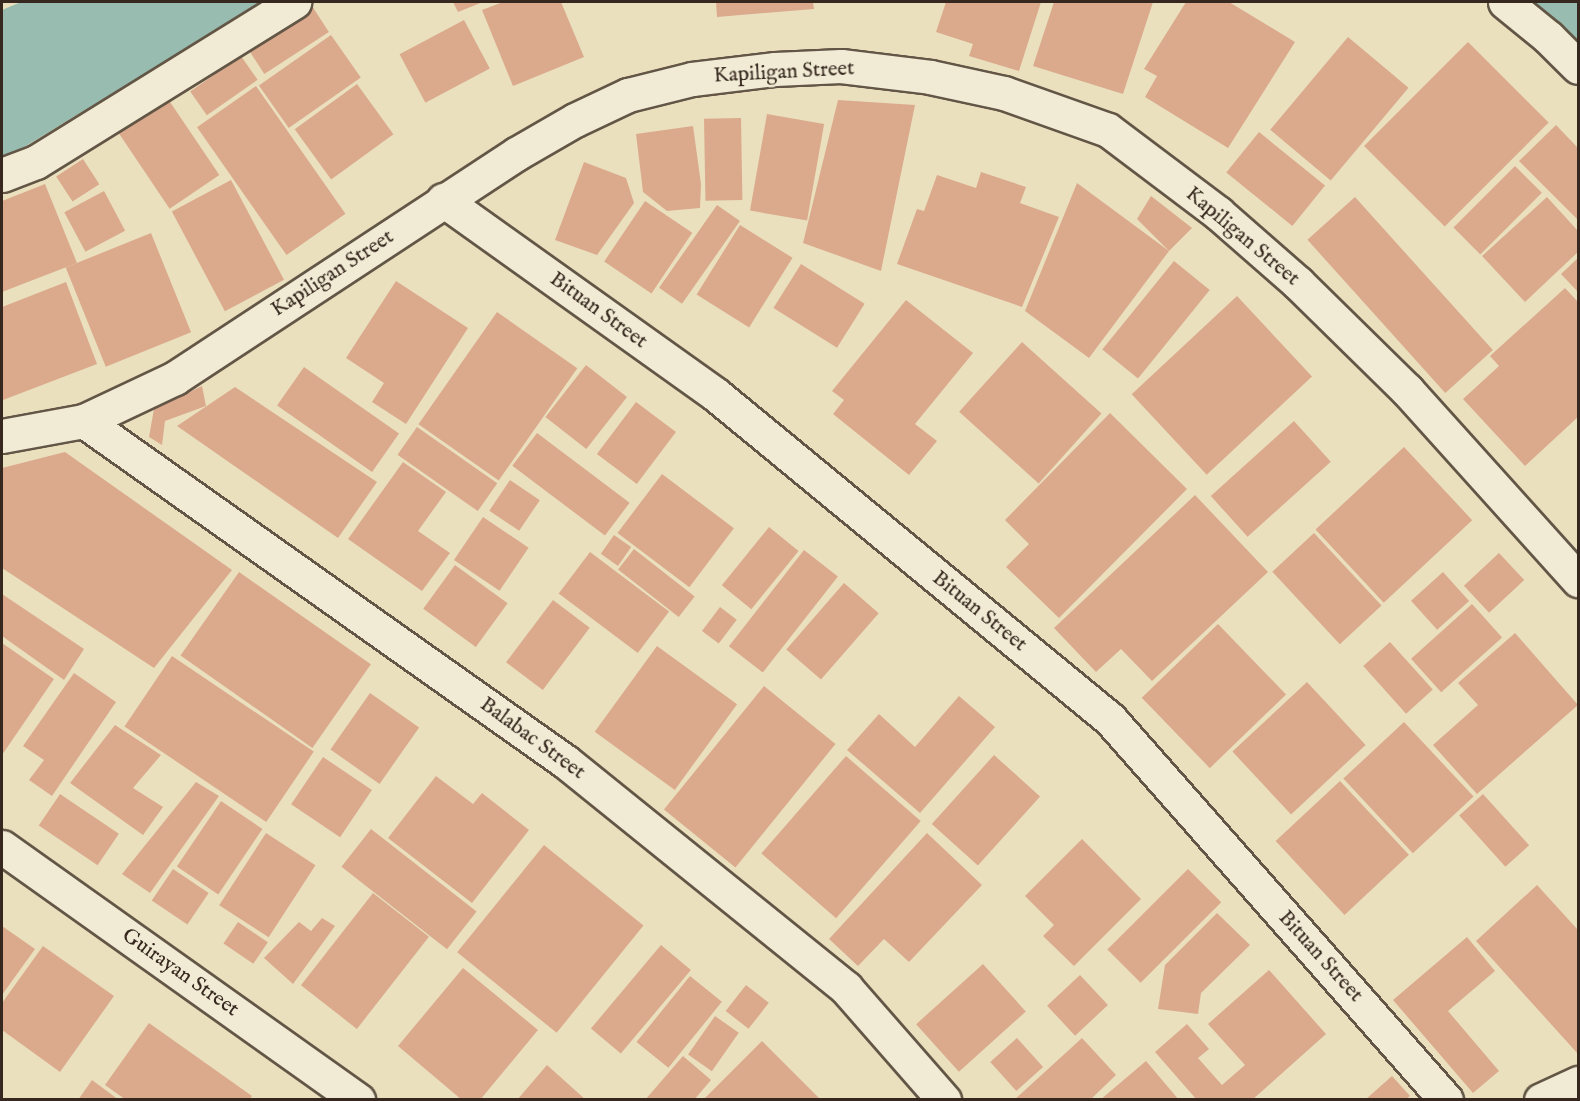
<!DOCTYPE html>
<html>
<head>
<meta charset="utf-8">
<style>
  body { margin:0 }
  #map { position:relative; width:1580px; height:1101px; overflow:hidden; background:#eae0be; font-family:"IM FELL English",serif }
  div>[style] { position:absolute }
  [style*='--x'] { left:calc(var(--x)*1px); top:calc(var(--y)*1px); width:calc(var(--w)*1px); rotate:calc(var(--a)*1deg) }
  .water>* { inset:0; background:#98bdb0 }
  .building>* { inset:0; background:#dbaa8d; transform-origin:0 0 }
  .roads { filter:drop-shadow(2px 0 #635646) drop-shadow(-2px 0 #635646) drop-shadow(0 2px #635646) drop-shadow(0 -2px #635646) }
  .minor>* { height:33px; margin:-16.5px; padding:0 16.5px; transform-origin:16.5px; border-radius:16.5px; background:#f1ebd5 }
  span { translate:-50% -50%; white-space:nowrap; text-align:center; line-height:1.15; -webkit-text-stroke:5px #f1ebd5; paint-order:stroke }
  .street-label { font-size:21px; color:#36281e }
  .frame { position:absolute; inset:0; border:3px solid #36281e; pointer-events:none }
</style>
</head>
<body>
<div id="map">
  <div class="water">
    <i style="clip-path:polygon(21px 2px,262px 2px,16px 152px,2px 156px,2px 10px)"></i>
    <i style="clip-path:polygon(1527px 2px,1578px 2px,1578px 46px)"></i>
  </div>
  <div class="building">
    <i style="clip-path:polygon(453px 2px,483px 2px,458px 12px)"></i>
    <i style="clip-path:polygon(503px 2px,561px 2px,584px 57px,513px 86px,482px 10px)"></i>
    <i style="clip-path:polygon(716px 2px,813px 2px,814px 9px,717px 17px)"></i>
    <i style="clip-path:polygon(946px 2px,1041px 2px,1019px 71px,969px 56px,973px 44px,936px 32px)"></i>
    <i style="clip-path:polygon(1054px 2px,1153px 2px,1123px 94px,1033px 66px)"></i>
    <i style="clip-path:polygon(1186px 2px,1229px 2px,1295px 42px,1228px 148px,1145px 97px,1157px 76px,1144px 69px)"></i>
    <i style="left:312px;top:6px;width:31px;height:77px;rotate:57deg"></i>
    <i style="left:464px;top:20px;width:55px;height:73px;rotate:62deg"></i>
    <i style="left:331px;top:35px;width:52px;height:88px;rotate:55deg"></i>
    <i style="left:1348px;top:37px;width:79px;height:121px;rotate:40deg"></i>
    <i style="left:1468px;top:42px;width:114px;height:147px;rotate:45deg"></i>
    <i style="left:241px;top:56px;width:29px;height:62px;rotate:55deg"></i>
    <i style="left:357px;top:84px;width:62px;height:77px;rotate:54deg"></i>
    <i style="left:256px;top:86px;width:156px;height:72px;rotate:55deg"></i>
    <i style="left:164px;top:93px;width:99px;height:60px;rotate:56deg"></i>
    <i style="clip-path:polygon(838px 100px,915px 105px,881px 271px,803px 243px)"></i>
    <i style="left:767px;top:114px;width:58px;height:98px;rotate:10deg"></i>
    <i style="left:741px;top:118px;width:82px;height:37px;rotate:89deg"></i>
    <i style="clip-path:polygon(1556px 125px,1578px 148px,1578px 220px,1519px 161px)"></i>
    <i style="clip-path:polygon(693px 126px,701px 184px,700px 208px,667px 211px,643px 192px,636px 134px)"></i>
    <i style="left:1259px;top:132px;width:85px;height:52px;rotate:39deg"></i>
    <i style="left:83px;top:159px;width:30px;height:32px;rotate:57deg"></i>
    <i style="clip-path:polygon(584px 162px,626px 178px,634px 203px,597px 255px,555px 240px)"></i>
    <i style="left:1515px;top:166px;width:38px;height:87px;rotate:45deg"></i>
    <i style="clip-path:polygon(981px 172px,1026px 187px,1020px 203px,1059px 217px,1022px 307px,897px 264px,917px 209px,924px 211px,937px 175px,976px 188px)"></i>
    <i style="left:231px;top:180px;width:113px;height:67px;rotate:62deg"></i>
    <i style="clip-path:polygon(1077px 183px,1169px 251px,1089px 358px,1025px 311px)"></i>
    <i style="clip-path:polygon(45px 184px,77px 263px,2px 292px,2px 201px)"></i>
    <i style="left:104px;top:191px;width:45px;height:45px;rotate:62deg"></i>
    <i style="clip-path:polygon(1151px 196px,1192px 228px,1169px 251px,1137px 219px)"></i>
    <i style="left:1355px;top:197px;width:206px;height:64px;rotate:48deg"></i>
    <i style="clip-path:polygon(1547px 197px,1578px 231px,1578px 252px,1525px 302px,1482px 256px)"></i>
    <i style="left:645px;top:201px;width:57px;height:73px;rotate:34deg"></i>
    <i style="left:717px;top:205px;width:28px;height:101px;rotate:35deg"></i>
    <i style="left:740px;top:225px;width:62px;height:82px;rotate:32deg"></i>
    <i style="left:151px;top:233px;width:107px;height:92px;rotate:68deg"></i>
    <i style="clip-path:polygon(1578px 258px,1578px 292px,1561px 274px)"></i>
    <i style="left:1174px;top:261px;width:46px;height:114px;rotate:39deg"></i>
    <i style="left:801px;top:264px;width:75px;height:52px;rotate:32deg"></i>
    <i style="clip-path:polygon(396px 281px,468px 328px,406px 424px,372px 402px,384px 383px,346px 358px)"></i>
    <i style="clip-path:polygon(66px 282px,97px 364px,3px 400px,2px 307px)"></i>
    <i style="clip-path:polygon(1565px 288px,1578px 302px,1578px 417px,1525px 466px,1463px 399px,1499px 366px,1490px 356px)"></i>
    <i style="left:1237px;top:296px;width:110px;height:144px;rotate:47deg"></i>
    <i style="clip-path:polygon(906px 300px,973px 353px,915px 424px,937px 441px,909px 475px,833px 414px,844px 400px,832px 391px)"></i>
    <i style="left:497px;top:312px;width:98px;height:137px;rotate:35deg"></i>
    <i style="left:1022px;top:342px;width:107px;height:94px;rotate:42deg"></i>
    <i style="left:586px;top:365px;width:52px;height:66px;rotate:38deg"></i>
    <i style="left:304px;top:367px;width:116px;height:47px;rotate:35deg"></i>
    <i style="clip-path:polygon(202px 386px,206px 406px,165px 421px,162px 445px,149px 437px,154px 409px)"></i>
    <i style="clip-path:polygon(235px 387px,377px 482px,338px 538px,177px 426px)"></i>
    <i style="left:636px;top:402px;width:50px;height:65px;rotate:37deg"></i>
    <i style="clip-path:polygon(1110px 413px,1187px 489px,1059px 618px,1006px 567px,1029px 544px,1005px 520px)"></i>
    <i style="left:1294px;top:421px;width:55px;height:112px;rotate:48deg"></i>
    <i style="left:417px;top:427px;width:98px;height:34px;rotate:35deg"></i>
    <i style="left:537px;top:433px;width:116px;height:41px;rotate:37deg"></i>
    <i style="left:1404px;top:447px;width:100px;height:121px;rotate:47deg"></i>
    <i style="clip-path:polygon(65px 452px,232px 570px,154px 668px,2px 568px,2px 468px)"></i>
    <i style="clip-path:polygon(403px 462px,446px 492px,418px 531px,450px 553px,422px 591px,348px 539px)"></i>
    <i style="left:662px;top:474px;width:90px;height:74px;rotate:37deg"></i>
    <i style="left:510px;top:480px;width:36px;height:37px;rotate:34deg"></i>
    <i style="clip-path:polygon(1195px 495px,1268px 572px,1152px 681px,1121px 649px,1096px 672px,1054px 628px)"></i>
    <i style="left:483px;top:517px;width:55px;height:52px;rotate:34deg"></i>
    <i style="left:769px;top:527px;width:38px;height:75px;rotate:39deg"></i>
    <i style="left:1314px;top:533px;width:99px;height:57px;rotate:47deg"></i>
    <i style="left:614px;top:535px;width:21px;height:23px;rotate:35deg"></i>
    <i style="left:634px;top:549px;width:77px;height:26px;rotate:38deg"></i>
    <i style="left:804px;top:550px;width:43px;height:122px;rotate:38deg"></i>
    <i style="left:590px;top:552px;width:99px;height:52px;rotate:37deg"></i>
    <i style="left:1499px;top:553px;width:37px;height:48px;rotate:47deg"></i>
    <i style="left:455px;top:565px;width:65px;height:54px;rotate:36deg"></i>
    <i style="left:239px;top:572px;width:161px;height:102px;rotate:35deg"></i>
    <i style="left:1443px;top:572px;width:39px;height:43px;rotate:48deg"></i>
    <i style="left:844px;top:583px;width:46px;height:88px;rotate:41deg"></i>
    <i style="clip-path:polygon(2px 594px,84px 649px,64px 680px,2px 636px)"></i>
    <i style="left:553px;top:600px;width:46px;height:78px;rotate:37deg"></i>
    <i style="left:1472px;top:604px;width:45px;height:82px;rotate:48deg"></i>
    <i style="left:720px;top:607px;width:21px;height:30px;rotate:37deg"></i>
    <i style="left:1218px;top:624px;width:98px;height:106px;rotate:46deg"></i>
    <i style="clip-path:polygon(1515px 633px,1578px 705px,1477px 794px,1433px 745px,1478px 705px,1458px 683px)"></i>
    <i style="left:1390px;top:642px;width:64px;height:36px;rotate:48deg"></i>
    <i style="clip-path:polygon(2px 643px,54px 679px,2px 755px)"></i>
    <i style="left:657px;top:646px;width:99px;height:106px;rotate:36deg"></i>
    <i style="left:172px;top:656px;width:171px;height:85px;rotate:34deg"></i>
    <i style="clip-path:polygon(74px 673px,116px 702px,52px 796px,29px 780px,44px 760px,23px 746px)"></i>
    <i style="left:1307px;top:682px;width:86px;height:102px;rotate:47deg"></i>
    <i style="left:764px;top:686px;width:92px;height:159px;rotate:39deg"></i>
    <i style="left:370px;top:693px;width:60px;height:69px;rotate:35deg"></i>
    <i style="clip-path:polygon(959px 696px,995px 727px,920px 813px,847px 750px,879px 714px,915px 747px)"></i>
    <i style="left:1404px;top:722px;width:102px;height:83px;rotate:47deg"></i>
    <i style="clip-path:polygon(115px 725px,161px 755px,133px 788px,163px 807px,143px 835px,70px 783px)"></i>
    <i style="left:994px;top:755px;width:62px;height:93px;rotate:42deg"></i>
    <i style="left:846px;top:756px;width:99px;height:129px;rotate:41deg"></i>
    <i style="left:323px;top:757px;width:59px;height:57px;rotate:34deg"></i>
    <i style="clip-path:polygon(436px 776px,473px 804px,482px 793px,529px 830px,472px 903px,388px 838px)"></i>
    <i style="left:1340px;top:781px;width:101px;height:88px;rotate:47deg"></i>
    <i style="clip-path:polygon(196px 782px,219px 796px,150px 893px,122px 874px)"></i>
    <i style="left:60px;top:794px;width:71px;height:38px;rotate:34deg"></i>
    <i style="left:1483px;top:794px;width:69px;height:32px;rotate:48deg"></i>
    <i style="left:221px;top:801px;width:50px;height:79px;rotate:34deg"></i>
    <i style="left:371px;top:829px;width:134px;height:48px;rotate:38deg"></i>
    <i style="left:266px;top:833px;width:59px;height:86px;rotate:33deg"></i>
    <i style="clip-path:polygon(927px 833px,982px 885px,909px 962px,884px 939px,858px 966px,829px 939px)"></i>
    <i style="clip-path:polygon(1082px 839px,1141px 899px,1074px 966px,1043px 936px,1054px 925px,1025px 896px)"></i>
    <i style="left:544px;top:845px;width:128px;height:138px;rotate:39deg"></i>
    <i style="left:173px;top:869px;width:43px;height:38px;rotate:34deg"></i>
    <i style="left:1188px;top:869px;width:47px;height:114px;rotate:45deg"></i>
    <i style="clip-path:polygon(1537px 885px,1578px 930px,1578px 1054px,1476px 941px)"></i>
    <i style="left:373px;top:893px;width:71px;height:117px;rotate:38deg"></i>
    <i style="clip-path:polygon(1217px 913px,1250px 945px,1201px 993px,1198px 1014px,1158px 1009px,1165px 965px)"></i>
    <i style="clip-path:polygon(322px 918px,335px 926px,293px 984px,264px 958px,299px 922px,311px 931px)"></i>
    <i style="left:238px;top:922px;width:36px;height:26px;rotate:34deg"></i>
    <i style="clip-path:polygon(2px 926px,35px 949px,2px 995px)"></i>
    <i style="clip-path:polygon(1467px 937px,1495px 971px,1448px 1011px,1499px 1071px,1473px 1093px,1393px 1000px)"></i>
    <i style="left:661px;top:945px;width:39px;height:109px;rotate:40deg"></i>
    <i style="clip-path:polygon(43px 946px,114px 996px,60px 1072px,2px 1030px,2px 1003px)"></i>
    <i style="left:983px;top:964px;width:64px;height:90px;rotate:48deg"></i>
    <i style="clip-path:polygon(463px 968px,538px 1030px,480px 1100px,462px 1100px,398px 1046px)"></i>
    <i style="clip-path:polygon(1269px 970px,1326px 1034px,1252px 1100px,1197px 1100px,1155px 1052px,1187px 1024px,1209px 1049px,1198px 1058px,1222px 1085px,1245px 1065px,1208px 1024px)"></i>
    <i style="left:1080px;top:975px;width:41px;height:45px;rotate:47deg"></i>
    <i style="left:690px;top:976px;width:41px;height:85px;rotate:39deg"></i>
    <i style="left:746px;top:985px;width:29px;height:33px;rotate:38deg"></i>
    <i style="left:715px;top:1016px;width:29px;height:47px;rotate:35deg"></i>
    <i style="clip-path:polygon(149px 1023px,252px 1096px,249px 1100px,126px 1100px,105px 1085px)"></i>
    <i style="left:1017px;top:1038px;width:39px;height:36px;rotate:48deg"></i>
    <i style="clip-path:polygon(1082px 1038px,1116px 1075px,1090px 1100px,1014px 1100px)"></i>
    <i style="clip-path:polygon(762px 1041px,821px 1100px,703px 1100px)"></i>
    <i style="clip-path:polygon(683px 1056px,711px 1080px,694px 1100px,645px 1100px)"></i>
    <i style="clip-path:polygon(1146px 1061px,1179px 1100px,1100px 1100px)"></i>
    <i style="clip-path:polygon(547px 1065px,586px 1100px,517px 1100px)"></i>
    <i style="clip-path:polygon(1392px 1076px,1410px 1096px,1405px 1100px,1365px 1100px)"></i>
    <i style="clip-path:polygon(92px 1080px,119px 1100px,78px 1100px)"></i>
  </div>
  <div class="roads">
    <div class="minor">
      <i style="--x:1505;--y:2;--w:55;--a:39.1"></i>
      <i style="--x:1548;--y:37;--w:42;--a:45"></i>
      <i style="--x:2;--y:175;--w:36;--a:-21"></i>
      <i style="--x:36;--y:162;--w:304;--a:-31.8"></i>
      <i style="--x:443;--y:200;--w:334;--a:35.5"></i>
      <i style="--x:715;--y:394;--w:512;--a:39.45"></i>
      <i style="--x:1110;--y:719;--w:508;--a:48.59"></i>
      <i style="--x:84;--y:421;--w:590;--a:35.28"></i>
      <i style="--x:566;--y:762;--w:360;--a:38.9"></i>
      <i style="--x:846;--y:988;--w:149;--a:48.8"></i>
      <i style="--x:2;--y:436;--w:83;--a:-10.4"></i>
      <i style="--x:84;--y:421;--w:101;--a:-25.3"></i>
      <i style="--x:175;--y:378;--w:408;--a:-33.3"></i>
      <i style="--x:516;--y:154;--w:68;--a:-30"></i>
      <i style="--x:575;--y:120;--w:59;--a:-25.3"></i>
      <i style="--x:628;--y:95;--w:66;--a:-14"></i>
      <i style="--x:692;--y:79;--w:84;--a:-6.9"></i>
      <i style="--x:775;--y:69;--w:66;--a:-2.6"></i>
      <i style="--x:841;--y:66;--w:90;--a:7"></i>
      <i style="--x:930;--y:77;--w:76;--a:12.2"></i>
      <i style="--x:1004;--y:93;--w:110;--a:19.6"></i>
      <i style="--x:1108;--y:130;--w:138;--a:37"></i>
      <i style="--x:1218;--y:213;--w:106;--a:41.2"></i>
      <i style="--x:1298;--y:283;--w:153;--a:44.5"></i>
      <i style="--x:1407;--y:390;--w:256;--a:48"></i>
      <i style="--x:2;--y:847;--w:437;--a:35.4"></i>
      <i style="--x:1541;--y:1100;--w:41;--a:-24.7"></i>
    </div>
  </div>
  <div class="street-label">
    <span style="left:784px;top:73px;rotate:-3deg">Kapiligan Street</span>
    <span style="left:1242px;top:237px;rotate:40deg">Kapiligan Street</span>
    <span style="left:333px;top:274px;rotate:-33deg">Kapiligan Street</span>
    <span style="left:598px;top:311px;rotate:36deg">Bituan Street</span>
    <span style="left:979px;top:612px;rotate:39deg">Bituan Street</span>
    <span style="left:532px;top:739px;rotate:36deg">Balabac Street</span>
    <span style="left:1320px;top:957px;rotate:48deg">Bituan Street</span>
    <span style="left:180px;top:973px;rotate:35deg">Guirayan Street</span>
  </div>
  <div class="frame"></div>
</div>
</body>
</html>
